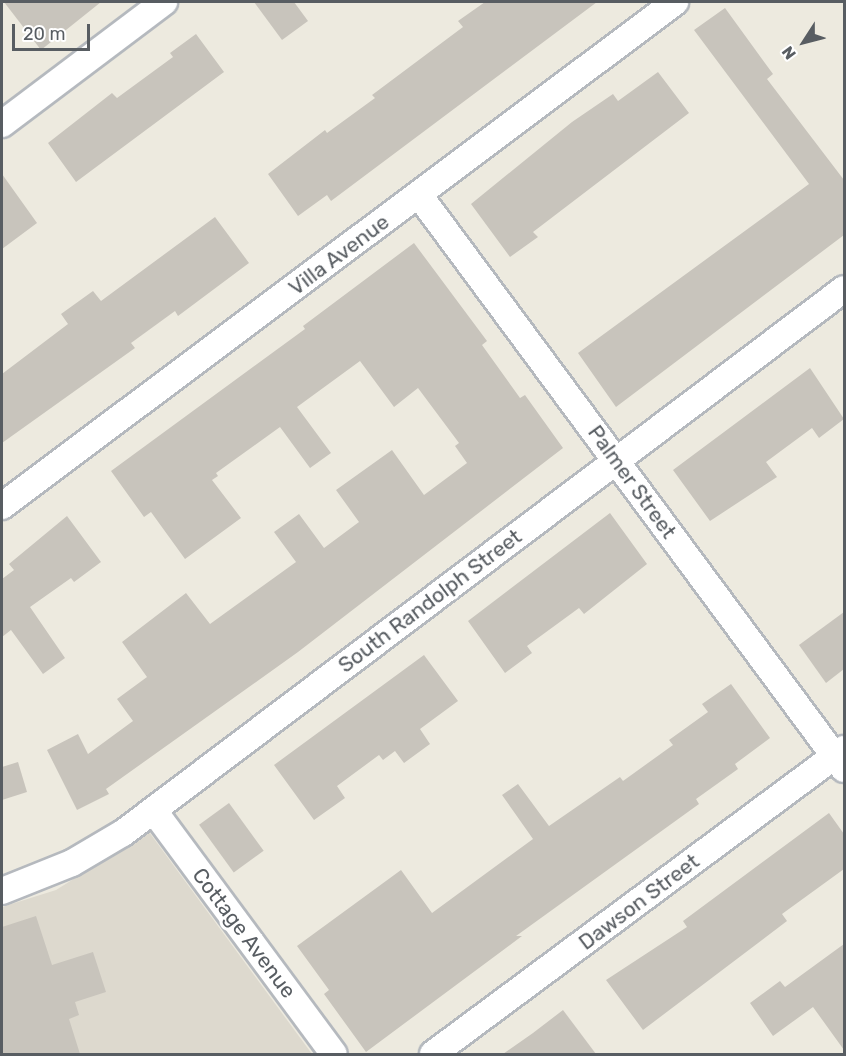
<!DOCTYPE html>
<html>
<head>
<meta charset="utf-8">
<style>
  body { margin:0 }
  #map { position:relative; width:846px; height:1056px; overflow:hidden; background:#edeadf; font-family:Rubik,sans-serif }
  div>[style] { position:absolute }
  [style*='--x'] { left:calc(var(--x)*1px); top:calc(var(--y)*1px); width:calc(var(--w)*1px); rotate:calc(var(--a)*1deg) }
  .education>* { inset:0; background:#ddd9ce }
  .building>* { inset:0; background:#c8c4bc; transform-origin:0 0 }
  .roads { filter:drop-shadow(2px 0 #b5b9be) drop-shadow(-2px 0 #b5b9be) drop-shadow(0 2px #b5b9be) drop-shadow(0 -2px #b5b9be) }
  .street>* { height:26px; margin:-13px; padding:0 13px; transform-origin:13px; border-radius:13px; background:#fff }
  span { translate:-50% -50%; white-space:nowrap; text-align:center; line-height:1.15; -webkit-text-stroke:6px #fff; paint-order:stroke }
  .street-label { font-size:21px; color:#585d62 }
  .frame { position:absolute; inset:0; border:3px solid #585d62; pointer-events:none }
  .north { position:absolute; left:774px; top:12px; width:60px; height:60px; -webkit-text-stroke:4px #fff; paint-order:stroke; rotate:234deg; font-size:16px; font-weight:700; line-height:24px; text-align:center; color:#585d62 }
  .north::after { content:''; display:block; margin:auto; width:21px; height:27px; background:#585d62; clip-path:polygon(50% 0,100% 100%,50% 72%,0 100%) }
  .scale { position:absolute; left:12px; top:24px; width:78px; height:27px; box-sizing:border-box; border:3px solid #585d62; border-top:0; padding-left:8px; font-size:18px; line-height:21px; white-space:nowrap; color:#585d62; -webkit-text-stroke:4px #fff; paint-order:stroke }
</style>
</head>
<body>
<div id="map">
  <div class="education">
    <i style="clip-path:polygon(149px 832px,312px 1054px,2px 1054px,2px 907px,56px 890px)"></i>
  </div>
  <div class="building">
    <i style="clip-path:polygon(4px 2px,101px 2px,41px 50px)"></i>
    <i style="clip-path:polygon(254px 2px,294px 2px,308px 21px,282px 40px)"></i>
    <i style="clip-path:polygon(485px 2px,597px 2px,331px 201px,327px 195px,298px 216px,268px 174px,325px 130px,327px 133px,375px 98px,372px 95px,463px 27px,458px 21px)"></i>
    <i style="clip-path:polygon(725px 8px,773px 74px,767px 79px,844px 180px,844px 235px,616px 407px,578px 353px,809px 184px,694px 30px)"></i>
    <i style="clip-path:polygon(196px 34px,224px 72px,76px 182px,48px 143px,112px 93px,117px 98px,173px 57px,170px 53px)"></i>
    <i style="clip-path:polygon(658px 72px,689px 113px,533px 232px,538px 237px,510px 257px,471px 204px,572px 122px,613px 94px,618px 101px)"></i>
    <i style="clip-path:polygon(2px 174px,37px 223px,2px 249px)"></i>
    <i style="clip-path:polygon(215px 217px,249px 263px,178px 316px,175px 311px,131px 343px,135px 348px,2px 443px,2px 374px,68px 324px,61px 314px,93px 291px,101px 301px)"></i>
    <i style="clip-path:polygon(414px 243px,487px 341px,482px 345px,520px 398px,525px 395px,563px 448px,298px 652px,106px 789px,109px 794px,77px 810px,47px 750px,78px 734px,88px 754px,133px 721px,117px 699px,147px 677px,122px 642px,186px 593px,210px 624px,296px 562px,274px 532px,299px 514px,324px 548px,359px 522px,336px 490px,392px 450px,424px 495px,467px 463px,455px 446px,459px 443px,418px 388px,394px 407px,360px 361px,297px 407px,331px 453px,310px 468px,280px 427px,216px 473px,218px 476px,212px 480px,241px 518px,185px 559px,151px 512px,144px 517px,111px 471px,305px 329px,303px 326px)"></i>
    <i style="clip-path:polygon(810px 368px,844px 419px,819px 438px,812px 428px,766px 462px,777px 477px,710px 521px,673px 470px)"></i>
    <i style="clip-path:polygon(610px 513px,647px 564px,584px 614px,579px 608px,527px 646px,532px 653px,505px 673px,468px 621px)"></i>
    <i style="clip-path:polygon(67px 516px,101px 562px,74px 582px,71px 578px,30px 607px,65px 658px,43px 674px,11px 630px,2px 637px,2px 579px,14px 570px,9px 564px)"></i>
    <i style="clip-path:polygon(844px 612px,844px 669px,826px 683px,799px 645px)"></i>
    <i style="clip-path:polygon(424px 655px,458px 701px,420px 729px,430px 744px,404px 763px,395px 751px,383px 760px,379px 755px,337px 786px,345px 798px,314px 820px,274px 765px)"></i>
    <i style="clip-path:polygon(731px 684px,770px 738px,735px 764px,738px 769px,696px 799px,699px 804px,516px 936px,522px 936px,366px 1052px,324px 994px,329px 990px,297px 946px,401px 870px,432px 913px,533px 839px,502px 795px,518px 784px,549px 826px,620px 777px,623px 781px,673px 745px,669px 740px,708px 712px,702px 704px)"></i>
    <i style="clip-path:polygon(18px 762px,27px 792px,2px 800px,2px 767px)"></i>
    <i style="left:229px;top:803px;width:59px;height:37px;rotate:54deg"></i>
    <i style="clip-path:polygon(829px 813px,844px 834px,844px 869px,782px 914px,787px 921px,643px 1030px,606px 980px,687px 927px,683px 921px)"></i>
    <i style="clip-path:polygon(36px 916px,52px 965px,93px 952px,106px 992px,75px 1002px,79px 1015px,69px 1019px,80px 1054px,2px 1054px,2px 927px)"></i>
    <i style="clip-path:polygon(844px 944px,844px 1050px,813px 1007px,773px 1036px,750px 1003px,780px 981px,785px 987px)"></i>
    <i style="clip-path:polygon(563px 1010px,596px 1054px,503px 1054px,533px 1033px)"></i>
  </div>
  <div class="roads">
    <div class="street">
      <i style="--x:2;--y:124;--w:203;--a:-37"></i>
      <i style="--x:419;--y:195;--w:714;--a:53.48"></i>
      <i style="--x:2;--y:506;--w:841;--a:-36.83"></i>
      <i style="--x:154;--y:811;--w:302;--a:53.5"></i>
      <i style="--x:2;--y:891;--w:75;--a:-21.8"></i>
      <i style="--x:72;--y:863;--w:59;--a:-30.5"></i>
      <i style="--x:123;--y:833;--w:903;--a:-37.03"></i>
      <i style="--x:433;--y:1054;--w:512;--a:-36.58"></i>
    </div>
  </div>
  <div class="street-label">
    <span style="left:339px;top:255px;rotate:-37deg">Villa Avenue</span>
    <span style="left:632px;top:482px;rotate:54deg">Palmer Street</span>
    <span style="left:430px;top:601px;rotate:-37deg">South Randolph Street</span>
    <span style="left:639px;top:902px;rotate:-37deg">Dawson Street</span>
    <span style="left:244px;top:933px;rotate:53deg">Cottage Avenue</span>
  </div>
  <div class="frame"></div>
  <div class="north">N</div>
  <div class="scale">20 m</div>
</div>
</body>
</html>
